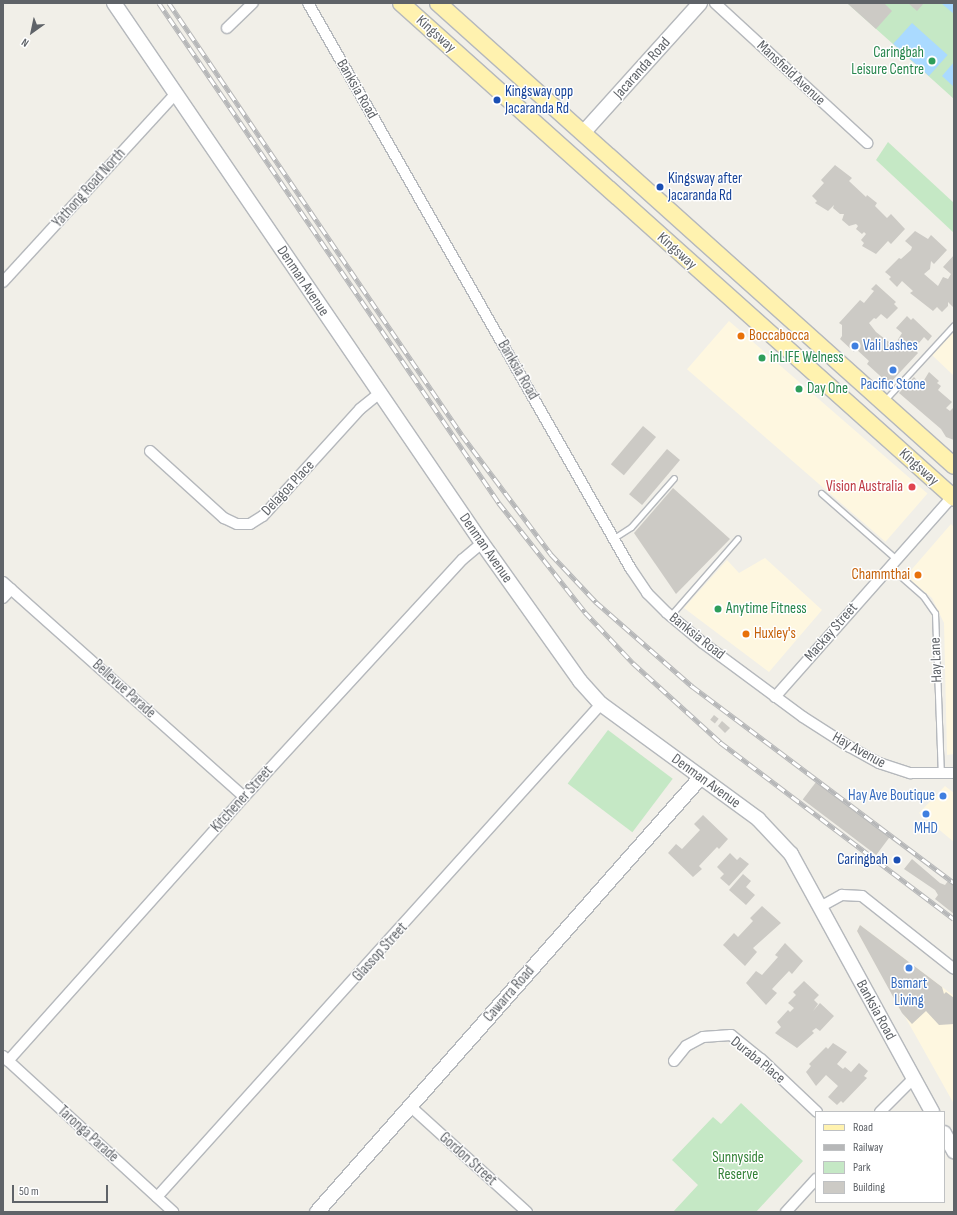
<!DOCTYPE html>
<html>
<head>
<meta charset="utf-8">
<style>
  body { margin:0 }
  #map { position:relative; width:957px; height:1215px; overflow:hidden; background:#f1efe8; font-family:"Sofia Sans Condensed",sans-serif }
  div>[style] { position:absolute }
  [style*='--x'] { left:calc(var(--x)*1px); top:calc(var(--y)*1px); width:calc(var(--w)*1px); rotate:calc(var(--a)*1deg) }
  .commercial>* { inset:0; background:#fef7e0; transform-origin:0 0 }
  .green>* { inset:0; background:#c5e8c5; transform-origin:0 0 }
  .water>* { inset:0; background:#aadaff; transform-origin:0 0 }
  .building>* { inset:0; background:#cccac5; transform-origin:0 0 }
  .roads { filter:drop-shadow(1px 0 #b5b8bc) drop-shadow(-1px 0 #b5b8bc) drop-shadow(0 1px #b5b8bc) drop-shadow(0 -1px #b5b8bc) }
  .lane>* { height:5px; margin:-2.5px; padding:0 2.5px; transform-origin:2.5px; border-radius:2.5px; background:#fff }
  .street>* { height:10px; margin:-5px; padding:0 5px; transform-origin:5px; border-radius:5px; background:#fff }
  .secondary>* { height:14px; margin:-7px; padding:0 7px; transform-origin:7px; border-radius:7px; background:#fff }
  .primary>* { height:16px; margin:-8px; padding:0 8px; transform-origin:8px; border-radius:8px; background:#fff2af }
  .rail>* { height:4.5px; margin-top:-2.25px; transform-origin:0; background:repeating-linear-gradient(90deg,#fff 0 9px,#b6b7b8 0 18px); box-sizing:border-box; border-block:1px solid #b6b7b8 }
  .dots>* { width:11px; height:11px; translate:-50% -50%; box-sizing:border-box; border:2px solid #fff; border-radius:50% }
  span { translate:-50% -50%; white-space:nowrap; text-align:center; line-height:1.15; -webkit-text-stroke:3px #fff; paint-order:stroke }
  .street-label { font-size:15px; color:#5f6368 }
  .leisure-label { font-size:15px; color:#27864d }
  .right { translate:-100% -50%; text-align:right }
  .left { translate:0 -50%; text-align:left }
  .transit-label { font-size:15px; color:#164399 }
  .food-label { font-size:15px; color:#c56008 }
  .shop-label { font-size:15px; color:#366cbe }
  .health-label { font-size:15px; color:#be3a42 }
  .park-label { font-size:15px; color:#348238 }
  .frame { position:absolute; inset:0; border:4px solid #5f6368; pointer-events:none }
  .legend { position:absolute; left:815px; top:1111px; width:130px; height:92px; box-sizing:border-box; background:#fff; border:1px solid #bfc1c3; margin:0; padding:5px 7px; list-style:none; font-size:12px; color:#5f6368 }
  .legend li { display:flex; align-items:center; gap:8px; height:20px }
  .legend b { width:20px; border:1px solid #bfc1c3 }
  .north { position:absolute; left:12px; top:12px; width:40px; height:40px; -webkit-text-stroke:3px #fff; paint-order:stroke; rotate:213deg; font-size:11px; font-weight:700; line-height:16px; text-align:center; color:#5f6368 }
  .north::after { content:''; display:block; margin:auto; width:14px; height:18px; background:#5f6368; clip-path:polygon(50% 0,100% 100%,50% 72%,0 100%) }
  .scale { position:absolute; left:12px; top:1185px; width:96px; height:18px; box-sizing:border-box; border:2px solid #5f6368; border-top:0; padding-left:5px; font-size:12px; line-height:14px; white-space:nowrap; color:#5f6368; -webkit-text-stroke:3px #fff; paint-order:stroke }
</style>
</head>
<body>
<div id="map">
  <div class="commercial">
    <i style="left:729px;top:321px;width:263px;height:64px;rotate:41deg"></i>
    <i style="clip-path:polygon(954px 332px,954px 376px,932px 355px)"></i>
    <i style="clip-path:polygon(951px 524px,954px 527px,954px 754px,947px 755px,944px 623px,932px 598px,906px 576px)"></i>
    <i style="clip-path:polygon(765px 558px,822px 610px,769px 672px,684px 608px,727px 560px,739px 573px)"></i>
    <i style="clip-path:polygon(945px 786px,954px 793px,954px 842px,919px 813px)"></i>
    <i style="clip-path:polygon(860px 925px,954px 996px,954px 1104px,857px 931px)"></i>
  </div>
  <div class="green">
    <i style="clip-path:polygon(847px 3px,954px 3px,954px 99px,893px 44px)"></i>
    <i style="clip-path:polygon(888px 142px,954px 203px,954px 233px,876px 160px)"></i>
    <i style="left:608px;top:730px;width:81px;height:67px;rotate:37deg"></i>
    <i style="clip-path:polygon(741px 1103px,803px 1161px,756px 1212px,673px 1212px,698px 1185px,672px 1160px,713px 1117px,721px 1124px)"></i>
  </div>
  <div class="water">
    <i style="clip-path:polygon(941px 3px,954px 3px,954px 14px)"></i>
    <i style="left:912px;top:23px;width:48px;height:28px;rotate:42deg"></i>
    <i style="clip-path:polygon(954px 62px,954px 87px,942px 76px)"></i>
  </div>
  <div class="building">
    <i style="clip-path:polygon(847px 3px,884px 3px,892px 11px,876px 29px)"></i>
    <i style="clip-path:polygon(908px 3px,924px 3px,917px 11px)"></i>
    <i style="clip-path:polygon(835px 165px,852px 178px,849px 181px,866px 197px,867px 195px,877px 203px,875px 206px,887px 218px,891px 214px,905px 229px,891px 244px,888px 241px,876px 254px,862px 246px,864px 243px,861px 240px,866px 234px,864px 232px,862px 234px,856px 229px,858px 226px,856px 224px,849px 226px,842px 220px,844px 214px,840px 214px,833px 208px,834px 205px,828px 211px,815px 203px,817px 201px,812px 196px,824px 183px,821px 180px)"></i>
    <i style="clip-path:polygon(915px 231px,928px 239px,931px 235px,947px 250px,934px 264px,931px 261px,930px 269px,924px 274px,938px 286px,943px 277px,948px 279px,951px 274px,943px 267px,954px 255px,954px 308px,948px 302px,948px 306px,942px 312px,937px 307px,933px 311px,910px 293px,913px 291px,902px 281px,897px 287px,889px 279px,891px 277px,885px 272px,899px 258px,901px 259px,911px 250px,912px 247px,905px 241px)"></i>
    <i style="clip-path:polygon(876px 284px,896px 302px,894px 304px,898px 308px,887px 319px,881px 314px,876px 319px,874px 318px,869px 323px,876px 332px,894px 346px,902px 333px,896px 328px,907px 316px,911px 320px,913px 318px,932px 336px,928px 341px,924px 337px,914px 349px,918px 353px,889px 384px,867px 364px,869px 361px,856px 349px,854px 352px,840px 339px,842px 336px,842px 325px,839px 323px,860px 300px,864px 303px,874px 291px,871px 289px)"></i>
    <i style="clip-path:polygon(929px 372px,939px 381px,937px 383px,941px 386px,938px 390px,952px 402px,946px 408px,950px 411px,954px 407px,954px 440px,946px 437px,941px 429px,899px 393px,914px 377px,921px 385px)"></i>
    <i style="left:643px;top:426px;width:17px;height:50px;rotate:40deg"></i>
    <i style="left:667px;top:449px;width:17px;height:59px;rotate:40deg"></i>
    <i style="clip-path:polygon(673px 488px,730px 539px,676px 594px,634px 533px)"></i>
    <i style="left:714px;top:715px;width:6px;height:6px;rotate:39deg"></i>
    <i style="clip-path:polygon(722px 721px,730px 728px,725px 733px,718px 726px)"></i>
    <i style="left:816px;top:782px;width:92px;height:22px;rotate:37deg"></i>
    <i style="clip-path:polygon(703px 815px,728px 839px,719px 849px,717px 847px,699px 866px,702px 869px,693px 877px,668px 853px,676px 844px,682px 849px,700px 830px,694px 824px)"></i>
    <i style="clip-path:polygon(730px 853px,737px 860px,740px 857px,749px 864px,729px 886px,720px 878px,724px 874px,717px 867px)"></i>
    <i style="clip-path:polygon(912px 859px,940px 883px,945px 885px,948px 881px,954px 886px,954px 914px,935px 899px,938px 895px,935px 890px,904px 869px)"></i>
    <i style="clip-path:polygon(743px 874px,751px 881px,746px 887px,755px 895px,746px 905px,729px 890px)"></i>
    <i style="clip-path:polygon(762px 906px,781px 923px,753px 948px,757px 952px,745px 966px,723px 945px,734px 933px,738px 937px,753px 921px,750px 918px)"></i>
    <i style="clip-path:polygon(860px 925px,942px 987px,944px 994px,946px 992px,954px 998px,954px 1024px,939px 1025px,926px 1011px,912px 1024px,902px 1013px,857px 931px)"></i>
    <i style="clip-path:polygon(785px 943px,803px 961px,792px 974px,789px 971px,772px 989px,777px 993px,766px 1005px,746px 983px,756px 971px,762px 975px,778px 957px,775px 955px)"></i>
    <i style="clip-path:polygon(804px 981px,819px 995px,814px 1000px,818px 1004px,813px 1011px,820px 1003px,834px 1016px,820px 1031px,816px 1028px,812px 1031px,814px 1033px,797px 1048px,775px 1033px,781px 1027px,777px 1022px,788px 1010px,790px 1012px,794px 1008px,788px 1003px,796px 995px,793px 992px)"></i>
    <i style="clip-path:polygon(833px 1043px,847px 1052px,837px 1064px,843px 1069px,845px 1067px,851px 1072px,859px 1063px,868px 1071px,864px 1076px,867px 1078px,843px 1103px,841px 1101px,837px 1105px,828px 1097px,838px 1086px,826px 1075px,816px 1086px,806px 1072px,811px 1066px,809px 1064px,826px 1047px,828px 1049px)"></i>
  </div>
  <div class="roads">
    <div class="lane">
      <i style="--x:884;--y:401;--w:103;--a:-47.4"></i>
      <i style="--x:821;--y:493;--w:100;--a:41.3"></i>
      <i style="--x:614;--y:538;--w:20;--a:-33"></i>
      <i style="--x:631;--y:527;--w:65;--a:-48.7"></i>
      <i style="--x:890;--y:567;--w:44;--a:41.3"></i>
      <i style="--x:923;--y:596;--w:21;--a:55"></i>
      <i style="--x:935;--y:613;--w:161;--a:87.9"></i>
      <i style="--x:670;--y:616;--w:103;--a:-48.9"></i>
    </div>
    <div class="street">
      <i style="--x:308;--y:3;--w:652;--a:60.29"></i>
      <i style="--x:631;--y:569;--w:29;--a:56"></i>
      <i style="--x:647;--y:593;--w:28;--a:45"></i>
      <i style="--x:667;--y:613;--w:47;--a:39.8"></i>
      <i style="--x:703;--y:643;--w:124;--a:36.5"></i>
      <i style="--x:803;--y:717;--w:56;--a:32.6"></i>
      <i style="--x:850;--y:747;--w:33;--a:29"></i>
      <i style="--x:879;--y:763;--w:33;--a:18"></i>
      <i style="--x:910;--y:773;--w:44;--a:0"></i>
      <i style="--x:715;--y:3;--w:207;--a:42.6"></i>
      <i style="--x:227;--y:28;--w:36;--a:-44"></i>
      <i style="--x:3;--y:282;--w:256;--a:-47.5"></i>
      <i style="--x:150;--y:451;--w:100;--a:42.2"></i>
      <i style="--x:224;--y:518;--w:14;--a:25"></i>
      <i style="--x:237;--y:524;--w:13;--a:0"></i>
      <i style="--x:250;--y:524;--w:15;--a:-32"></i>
      <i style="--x:263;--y:516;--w:144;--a:-47.8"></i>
      <i style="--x:360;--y:409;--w:26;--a:-39"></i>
      <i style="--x:3;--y:582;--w:323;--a:41.7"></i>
      <i style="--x:3;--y:598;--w:12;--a:-48"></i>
      <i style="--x:775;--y:697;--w:268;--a:-48.5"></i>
      <i style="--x:820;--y:907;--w:25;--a:-29"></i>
      <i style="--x:842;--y:895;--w:20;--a:3"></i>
      <i style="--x:862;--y:896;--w:117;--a:38.4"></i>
      <i style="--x:3;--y:1056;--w:231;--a:42.5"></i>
      <i style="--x:8;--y:1061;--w:354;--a:-48.2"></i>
      <i style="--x:244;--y:797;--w:323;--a:-47.4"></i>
      <i style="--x:463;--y:559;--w:25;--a:-40"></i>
      <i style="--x:674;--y:1061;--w:19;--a:-51"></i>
      <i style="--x:686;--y:1046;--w:19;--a:-28"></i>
      <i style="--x:703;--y:1037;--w:28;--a:-4"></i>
      <i style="--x:731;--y:1035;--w:38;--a:39"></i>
      <i style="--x:761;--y:1059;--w:77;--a:43.4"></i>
      <i style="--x:410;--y:1106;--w:158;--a:42.2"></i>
      <i style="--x:880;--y:1112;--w:48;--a:-45"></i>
      <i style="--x:157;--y:1197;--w:663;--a:-47.99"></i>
      <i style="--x:786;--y:1212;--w:45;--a:-47.7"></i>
    </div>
    <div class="secondary">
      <i style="--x:114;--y:3;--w:653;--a:55.73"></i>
      <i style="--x:482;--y:543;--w:169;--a:54.6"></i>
      <i style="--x:580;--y:681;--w:31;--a:48"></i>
      <i style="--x:601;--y:704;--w:195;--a:36.2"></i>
      <i style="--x:758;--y:819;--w:48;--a:46.7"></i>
      <i style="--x:791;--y:854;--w:294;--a:61.3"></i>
      <i style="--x:583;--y:133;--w:175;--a:-48"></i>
      <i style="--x:944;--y:1133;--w:21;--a:61"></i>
      <i style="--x:317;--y:1212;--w:580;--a:-48.56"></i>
    </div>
    <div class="primary">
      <i style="--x:401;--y:3;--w:742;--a:41.83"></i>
      <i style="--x:438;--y:3;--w:693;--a:41.9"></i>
    </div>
  </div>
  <div class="rail">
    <i style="--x:159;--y:3;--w:605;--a:55.78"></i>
    <i style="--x:499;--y:503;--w:139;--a:51.7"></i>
    <i style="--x:585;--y:612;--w:70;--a:46.7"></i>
    <i style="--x:633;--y:663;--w:118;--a:42.2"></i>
    <i style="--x:720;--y:742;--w:293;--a:37.1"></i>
    <i style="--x:169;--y:3;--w:522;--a:55.85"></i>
    <i style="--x:462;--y:435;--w:149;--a:53.2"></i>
    <i style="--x:551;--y:554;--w:66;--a:46.8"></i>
    <i style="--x:596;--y:602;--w:128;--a:41.2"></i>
    <i style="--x:692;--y:686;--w:328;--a:36.9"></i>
  </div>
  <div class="dots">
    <i style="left:932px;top:61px;background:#2e9e5b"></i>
    <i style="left:497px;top:100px;background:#1a4fb4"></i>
    <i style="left:660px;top:187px;background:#1a4fb4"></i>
    <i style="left:741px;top:336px;background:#e8710a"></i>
    <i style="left:855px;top:346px;background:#3f7fe0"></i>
    <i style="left:762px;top:358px;background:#2e9e5b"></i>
    <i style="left:893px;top:370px;background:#3f7fe0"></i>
    <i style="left:799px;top:389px;background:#2e9e5b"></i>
    <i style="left:912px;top:487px;background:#e0444e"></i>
    <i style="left:918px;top:575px;background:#e8710a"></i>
    <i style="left:718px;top:609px;background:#2e9e5b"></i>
    <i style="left:746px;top:634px;background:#e8710a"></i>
    <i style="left:943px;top:796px;background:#3f7fe0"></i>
    <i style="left:926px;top:814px;background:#3f7fe0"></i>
    <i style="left:897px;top:860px;background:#1a4fb4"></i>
    <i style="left:909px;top:968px;background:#3f7fe0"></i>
  </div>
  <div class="street-label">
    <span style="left:436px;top:34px;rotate:42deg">Kingsway</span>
    <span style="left:642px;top:68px;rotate:-48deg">Jacaranda Road</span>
    <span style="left:791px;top:73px;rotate:43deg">Mansfield Avenue</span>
    <span style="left:357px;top:89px;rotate:60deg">Banksia Road</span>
    <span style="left:89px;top:188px;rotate:-48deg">Yathong Road North</span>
    <span style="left:677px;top:251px;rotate:42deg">Kingsway</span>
    <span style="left:303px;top:281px;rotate:56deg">Denman Avenue</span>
    <span style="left:518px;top:370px;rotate:60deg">Banksia Road</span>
    <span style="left:919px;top:467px;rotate:42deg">Kingsway</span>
    <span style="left:288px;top:488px;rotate:-47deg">Delagoa Place</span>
    <span style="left:486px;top:548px;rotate:55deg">Denman Avenue</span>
    <span style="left:831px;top:632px;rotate:-49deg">Mackay Street</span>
    <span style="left:697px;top:636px;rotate:38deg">Banksia Road</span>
    <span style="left:936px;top:660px;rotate:-92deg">Hay Lane</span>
    <span style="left:124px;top:689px;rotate:42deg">Bellevue Parade</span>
    <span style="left:859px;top:750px;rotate:29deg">Hay Avenue</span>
    <span style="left:706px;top:781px;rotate:36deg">Denman Avenue</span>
    <span style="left:242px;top:799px;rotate:-48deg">Kitchener Street</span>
    <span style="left:380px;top:952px;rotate:-48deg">Glassop Street</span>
    <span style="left:509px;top:994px;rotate:-49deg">Cawarra Road</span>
    <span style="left:876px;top:1010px;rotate:61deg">Banksia Road</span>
    <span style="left:758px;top:1060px;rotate:39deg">Duraba Place</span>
    <span style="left:88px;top:1134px;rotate:42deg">Taronga Parade</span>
    <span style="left:468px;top:1159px;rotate:42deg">Gordon Street</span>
  </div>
  <div class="leisure-label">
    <span class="right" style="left:924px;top:61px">Caringbah<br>Leisure Centre</span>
    <span class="left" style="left:770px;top:358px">inLIFE Welness</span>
    <span class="left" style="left:807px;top:389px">Day One</span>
    <span class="left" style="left:726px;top:609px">Anytime Fitness</span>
  </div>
  <div class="transit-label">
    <span class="left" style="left:505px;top:100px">Kingsway opp<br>Jacaranda Rd</span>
    <span class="left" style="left:668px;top:187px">Kingsway after<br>Jacaranda Rd</span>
    <span class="right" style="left:888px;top:860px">Caringbah</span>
  </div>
  <div class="food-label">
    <span class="left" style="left:749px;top:336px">Boccabocca</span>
    <span class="right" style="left:910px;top:575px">Chammthai</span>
    <span class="left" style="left:754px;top:634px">Huxley's</span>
  </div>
  <div class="shop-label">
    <span class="left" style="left:863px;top:346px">Vali Lashes</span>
    <span style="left:893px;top:385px">Pacific Stone</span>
    <span class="right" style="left:935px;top:796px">Hay Ave Boutique</span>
    <span style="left:926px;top:829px">MHD</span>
    <span style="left:909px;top:992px">Bsmart<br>Living</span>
  </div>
  <div class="health-label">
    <span class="right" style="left:903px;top:487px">Vision Australia</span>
  </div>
  <div class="park-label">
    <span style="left:738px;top:1166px">Sunnyside<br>Reserve</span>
  </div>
  <div class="frame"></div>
  <ul class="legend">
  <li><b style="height:5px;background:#fff2af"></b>Road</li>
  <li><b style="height:5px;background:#b6b7b8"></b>Railway</li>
  <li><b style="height:11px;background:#c5e8c5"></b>Park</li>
  <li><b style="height:11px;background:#cccac5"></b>Building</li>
  </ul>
  <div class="north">N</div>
  <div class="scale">50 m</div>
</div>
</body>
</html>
